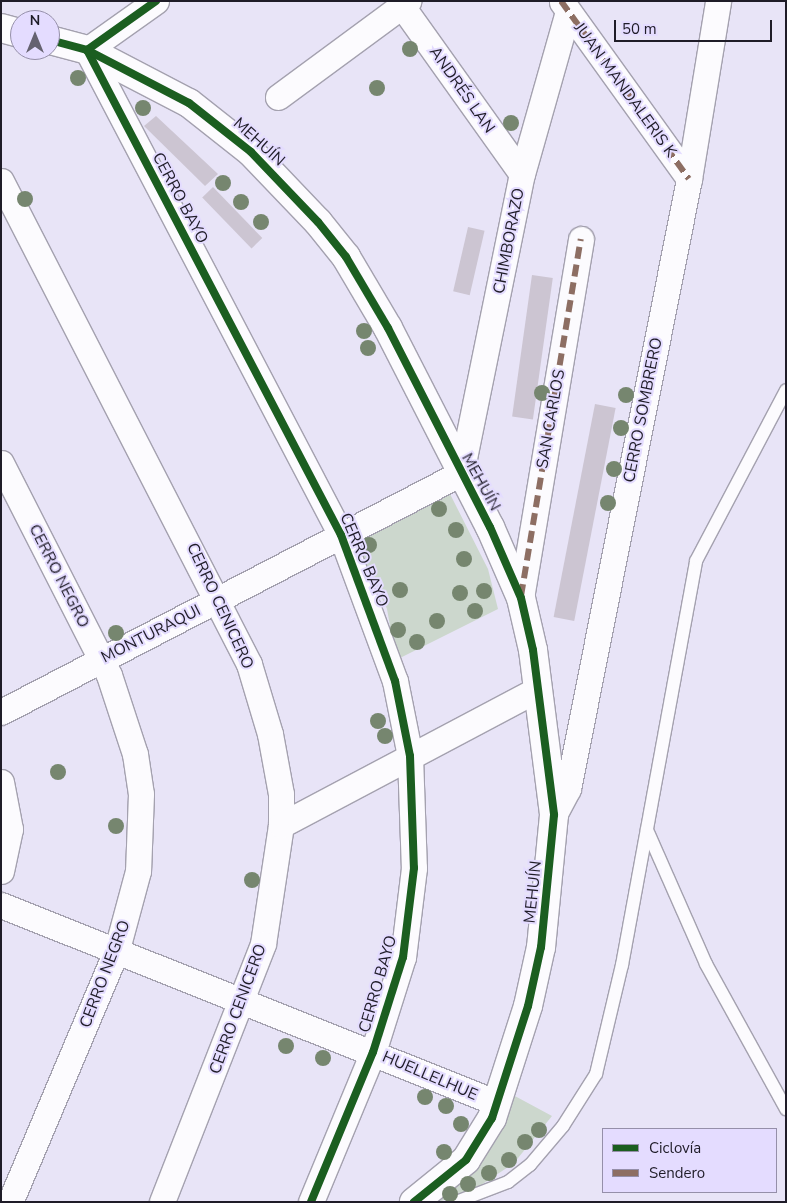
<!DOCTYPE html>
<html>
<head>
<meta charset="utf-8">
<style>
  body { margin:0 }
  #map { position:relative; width:787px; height:1203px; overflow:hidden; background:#e8e4f7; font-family:"Nunito Sans",sans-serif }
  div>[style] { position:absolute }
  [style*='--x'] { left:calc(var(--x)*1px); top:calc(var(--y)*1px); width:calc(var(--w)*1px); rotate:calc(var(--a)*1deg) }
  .green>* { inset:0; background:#ccd7cd }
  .building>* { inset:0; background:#ccc5d2; transform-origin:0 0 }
  .roads { filter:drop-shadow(1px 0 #a4a1af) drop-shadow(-1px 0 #a4a1af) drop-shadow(0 1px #a4a1af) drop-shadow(0 -1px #a4a1af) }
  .lane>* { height:12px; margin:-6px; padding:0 6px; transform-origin:6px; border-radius:6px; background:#fcfbfe }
  .street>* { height:25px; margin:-12.5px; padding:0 12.5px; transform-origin:12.5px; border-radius:12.5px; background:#fcfbfe }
  .secondary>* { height:28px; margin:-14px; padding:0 14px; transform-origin:14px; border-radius:14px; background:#fcfbfe }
  .quiet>* { height:6px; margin-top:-3px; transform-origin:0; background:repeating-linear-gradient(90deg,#8d6e63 0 12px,transparent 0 18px) }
  .cycleway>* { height:8px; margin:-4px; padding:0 4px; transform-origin:4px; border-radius:4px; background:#1b5e20 }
  .trees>* { width:16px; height:16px; margin:-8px; border-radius:50%; background:#76866f }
  span { translate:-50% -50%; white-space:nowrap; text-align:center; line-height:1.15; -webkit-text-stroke:4px #e4dcff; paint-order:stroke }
  .street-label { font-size:16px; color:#1f1c28 }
  .frame { position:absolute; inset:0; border:2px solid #1f1c28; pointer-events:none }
  .legend { position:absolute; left:602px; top:1128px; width:175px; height:65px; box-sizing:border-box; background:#e4dcff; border:1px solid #958fa9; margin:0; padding:6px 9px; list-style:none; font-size:15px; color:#1f1c28 }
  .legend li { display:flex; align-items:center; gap:10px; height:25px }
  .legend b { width:25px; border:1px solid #958fa9 }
  .north { position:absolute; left:10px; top:10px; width:50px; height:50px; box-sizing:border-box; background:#e4dcff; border:1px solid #958fa9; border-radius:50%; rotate:0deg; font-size:14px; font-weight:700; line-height:20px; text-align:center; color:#1f1c28 }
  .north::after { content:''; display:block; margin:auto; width:18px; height:22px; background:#656270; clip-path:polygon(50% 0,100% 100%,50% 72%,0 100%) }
  .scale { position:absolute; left:614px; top:20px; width:158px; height:22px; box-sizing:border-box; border:2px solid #1f1c28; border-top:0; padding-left:6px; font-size:15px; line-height:18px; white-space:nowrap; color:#1f1c28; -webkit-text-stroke:4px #e4dcff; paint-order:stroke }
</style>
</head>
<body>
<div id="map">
  <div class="green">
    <i style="clip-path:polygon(449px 492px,488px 569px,498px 609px,396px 660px,387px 609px,355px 541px)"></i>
    <i style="clip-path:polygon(513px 1095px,552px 1116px,514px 1163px,478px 1187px,439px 1202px,467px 1175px)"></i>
  </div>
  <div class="building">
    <i style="clip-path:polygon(156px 116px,218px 174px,205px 186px,144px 126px)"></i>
    <i style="left:213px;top:187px;width:71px;height:15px;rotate:46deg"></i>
    <i style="left:468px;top:227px;width:17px;height:66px;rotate:13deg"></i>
    <i style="left:532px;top:275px;width:21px;height:143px;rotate:8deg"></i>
    <i style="left:595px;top:404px;width:21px;height:217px;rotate:11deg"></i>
  </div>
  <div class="roads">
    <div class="lane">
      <i style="--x:647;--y:830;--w:146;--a:66.2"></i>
      <i style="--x:706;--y:964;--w:166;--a:61.1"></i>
      <i style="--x:456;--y:1202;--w:56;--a:-21"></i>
      <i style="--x:508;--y:1182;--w:28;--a:-38"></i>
      <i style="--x:530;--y:1165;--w:51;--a:-49.8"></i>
      <i style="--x:563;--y:1126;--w:62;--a:-57.6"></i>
      <i style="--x:596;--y:1074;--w:112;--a:-76.6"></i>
      <i style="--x:622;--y:965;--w:411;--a:-79.6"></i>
      <i style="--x:696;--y:561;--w:193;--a:-62.2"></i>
    </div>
    <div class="street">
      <i style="--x:156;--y:1;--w:85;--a:144.6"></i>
      <i style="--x:87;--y:50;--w:547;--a:62.36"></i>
      <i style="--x:341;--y:535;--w:156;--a:69.7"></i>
      <i style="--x:395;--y:681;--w:76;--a:78.7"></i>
      <i style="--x:410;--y:756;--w:112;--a:88"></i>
      <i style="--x:414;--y:868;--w:90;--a:97"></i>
      <i style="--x:403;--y:957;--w:100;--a:107.5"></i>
      <i style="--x:373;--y:1052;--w:162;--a:112.5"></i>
      <i style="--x:562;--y:2;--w:218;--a:54.3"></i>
      <i style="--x:402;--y:6;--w:206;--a:54.5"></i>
      <i style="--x:278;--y:97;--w:162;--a:-36.4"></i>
      <i style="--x:1;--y:181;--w:543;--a:62.82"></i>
      <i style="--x:249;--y:664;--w:73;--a:73.3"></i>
      <i style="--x:270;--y:734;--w:61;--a:79.6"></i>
      <i style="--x:281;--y:794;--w:31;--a:90"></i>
      <i style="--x:281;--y:825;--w:120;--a:98.6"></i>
      <i style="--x:263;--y:944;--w:277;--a:111.4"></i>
      <i style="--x:1;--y:463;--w:238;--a:63"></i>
      <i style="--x:109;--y:675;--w:83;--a:71.8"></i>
      <i style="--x:135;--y:754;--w:40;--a:81.5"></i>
      <i style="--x:141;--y:794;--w:77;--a:92.2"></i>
      <i style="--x:138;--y:871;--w:81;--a:105.1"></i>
      <i style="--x:117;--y:949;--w:275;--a:112.9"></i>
      <i style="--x:521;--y:598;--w:364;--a:-80.5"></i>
      <i style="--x:1;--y:712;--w:518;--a:-27.45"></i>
      <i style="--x:461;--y:473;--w:305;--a:-78.5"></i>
      <i style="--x:522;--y:174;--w:169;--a:-74.2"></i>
      <i style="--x:1;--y:782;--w:48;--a:79.2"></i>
      <i style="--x:10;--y:829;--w:43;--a:102.1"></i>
      <i style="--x:554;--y:815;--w:30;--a:-62"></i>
      <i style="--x:568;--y:789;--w:622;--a:-78.78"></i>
      <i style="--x:689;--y:179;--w:180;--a:-80.7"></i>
      <i style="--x:281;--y:825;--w:291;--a:-27.9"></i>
      <i style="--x:1;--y:905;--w:534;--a:21.76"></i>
    </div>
    <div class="secondary">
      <i style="--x:1;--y:28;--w:20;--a:15"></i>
      <i style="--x:50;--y:40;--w:38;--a:15"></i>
      <i style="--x:87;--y:50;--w:115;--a:27.5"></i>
      <i style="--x:189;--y:103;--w:79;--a:38.3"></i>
      <i style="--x:251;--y:152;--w:97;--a:46.3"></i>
      <i style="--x:318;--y:222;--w:45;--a:51.3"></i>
      <i style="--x:346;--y:257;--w:82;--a:59.4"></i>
      <i style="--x:388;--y:328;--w:224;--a:62.9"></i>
      <i style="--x:490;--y:527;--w:77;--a:66.4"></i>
      <i style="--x:521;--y:598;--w:53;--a:77"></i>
      <i style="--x:533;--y:650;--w:166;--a:82.7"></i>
      <i style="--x:554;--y:815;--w:133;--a:95.6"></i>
      <i style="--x:541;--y:947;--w:60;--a:102.4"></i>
      <i style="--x:528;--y:1006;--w:118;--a:107.8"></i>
      <i style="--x:492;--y:1118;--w:49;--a:121.8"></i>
      <i style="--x:466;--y:1160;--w:67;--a:141.1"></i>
    </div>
  </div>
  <div class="quiet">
    <i style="--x:561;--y:1;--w:219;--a:54.3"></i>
    <i style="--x:521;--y:596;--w:362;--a:-80.5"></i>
  </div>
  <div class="cycleway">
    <i style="--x:156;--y:1;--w:85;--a:144.6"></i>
    <i style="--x:87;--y:50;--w:547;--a:62.36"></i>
    <i style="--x:341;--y:535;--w:156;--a:69.7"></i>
    <i style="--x:395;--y:681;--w:76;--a:78.7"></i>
    <i style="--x:410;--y:756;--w:112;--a:88"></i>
    <i style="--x:414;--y:868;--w:90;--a:97"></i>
    <i style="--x:403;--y:957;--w:100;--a:107.5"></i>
    <i style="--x:373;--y:1052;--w:162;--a:112.5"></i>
    <i style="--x:50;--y:40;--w:38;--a:15"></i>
    <i style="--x:87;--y:50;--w:115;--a:27.5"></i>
    <i style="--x:189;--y:103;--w:79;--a:38.3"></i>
    <i style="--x:251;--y:152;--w:97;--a:46.3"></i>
    <i style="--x:318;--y:222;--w:45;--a:51.3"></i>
    <i style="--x:346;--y:257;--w:82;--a:59.4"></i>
    <i style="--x:388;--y:328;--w:224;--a:62.9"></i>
    <i style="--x:490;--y:527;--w:77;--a:66.4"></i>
    <i style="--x:521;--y:598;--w:53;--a:77"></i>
    <i style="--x:533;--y:650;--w:166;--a:82.7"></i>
    <i style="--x:554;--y:815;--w:133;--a:95.6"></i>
    <i style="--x:541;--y:947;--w:60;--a:102.4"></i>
    <i style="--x:528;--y:1006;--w:118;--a:107.8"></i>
    <i style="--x:492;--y:1118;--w:49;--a:121.8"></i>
    <i style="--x:466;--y:1160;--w:67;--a:141.1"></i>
  </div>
  <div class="trees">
    <i style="left:410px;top:49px"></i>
    <i style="left:78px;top:78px"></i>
    <i style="left:377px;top:88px"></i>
    <i style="left:143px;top:108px"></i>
    <i style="left:511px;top:123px"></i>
    <i style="left:223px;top:183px"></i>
    <i style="left:25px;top:199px"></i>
    <i style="left:241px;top:202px"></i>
    <i style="left:261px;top:222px"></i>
    <i style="left:364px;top:331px"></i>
    <i style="left:368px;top:348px"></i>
    <i style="left:542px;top:393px"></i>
    <i style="left:626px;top:395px"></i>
    <i style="left:621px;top:428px"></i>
    <i style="left:614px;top:469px"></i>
    <i style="left:608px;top:503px"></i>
    <i style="left:439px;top:509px"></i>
    <i style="left:456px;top:530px"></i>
    <i style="left:369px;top:545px"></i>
    <i style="left:464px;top:559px"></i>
    <i style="left:400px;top:590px"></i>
    <i style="left:484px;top:591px"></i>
    <i style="left:460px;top:593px"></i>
    <i style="left:475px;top:611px"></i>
    <i style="left:437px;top:621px"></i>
    <i style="left:398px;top:630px"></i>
    <i style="left:116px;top:633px"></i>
    <i style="left:417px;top:642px"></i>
    <i style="left:378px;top:721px"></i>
    <i style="left:385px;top:736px"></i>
    <i style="left:58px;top:772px"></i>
    <i style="left:116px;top:826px"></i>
    <i style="left:252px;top:880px"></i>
    <i style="left:286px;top:1046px"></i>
    <i style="left:323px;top:1058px"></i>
    <i style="left:425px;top:1097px"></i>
    <i style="left:446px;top:1106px"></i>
    <i style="left:461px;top:1124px"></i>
    <i style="left:539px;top:1130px"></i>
    <i style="left:525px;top:1142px"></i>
    <i style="left:444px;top:1152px"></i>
    <i style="left:509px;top:1160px"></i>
    <i style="left:489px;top:1173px"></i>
    <i style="left:468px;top:1184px"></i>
    <i style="left:450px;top:1194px"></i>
  </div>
  <div class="street-label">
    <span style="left:462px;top:90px;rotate:55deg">ANDRÉS LAN</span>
    <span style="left:625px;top:90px;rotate:54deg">JUAN MANDALERIS K</span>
    <span style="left:259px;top:142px;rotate:42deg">MEHUÍN</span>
    <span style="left:180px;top:198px;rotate:62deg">CERRO BAYO</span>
    <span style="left:509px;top:241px;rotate:-79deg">CHIMBORAZO</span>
    <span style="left:643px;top:410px;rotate:-79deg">CERRO SOMBRERO</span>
    <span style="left:551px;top:419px;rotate:-80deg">SAN CARLOS</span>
    <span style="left:481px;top:482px;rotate:61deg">MEHUÍN</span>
    <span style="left:364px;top:560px;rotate:67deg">CERRO BAYO</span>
    <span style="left:59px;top:576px;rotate:63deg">CERRO NEGRO</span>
    <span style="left:220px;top:606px;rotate:65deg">CERRO CENICERO</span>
    <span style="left:151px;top:634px;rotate:-27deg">MONTURAQUI</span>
    <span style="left:533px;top:892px;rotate:-84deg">MEHUÍN</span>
    <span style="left:105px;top:974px;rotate:-69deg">CERRO NEGRO</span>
    <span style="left:378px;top:984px;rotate:-74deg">CERRO BAYO</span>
    <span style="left:238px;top:1009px;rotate:-70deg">CERRO CENICERO</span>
    <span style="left:430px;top:1076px;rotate:23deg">HUELLELHUE</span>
  </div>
  <div class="frame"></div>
  <ul class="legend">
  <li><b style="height:6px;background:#1b5e20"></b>Ciclovía</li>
  <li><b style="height:6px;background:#8d6e63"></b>Sendero</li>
  </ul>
  <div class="north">N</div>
  <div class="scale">50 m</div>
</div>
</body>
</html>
